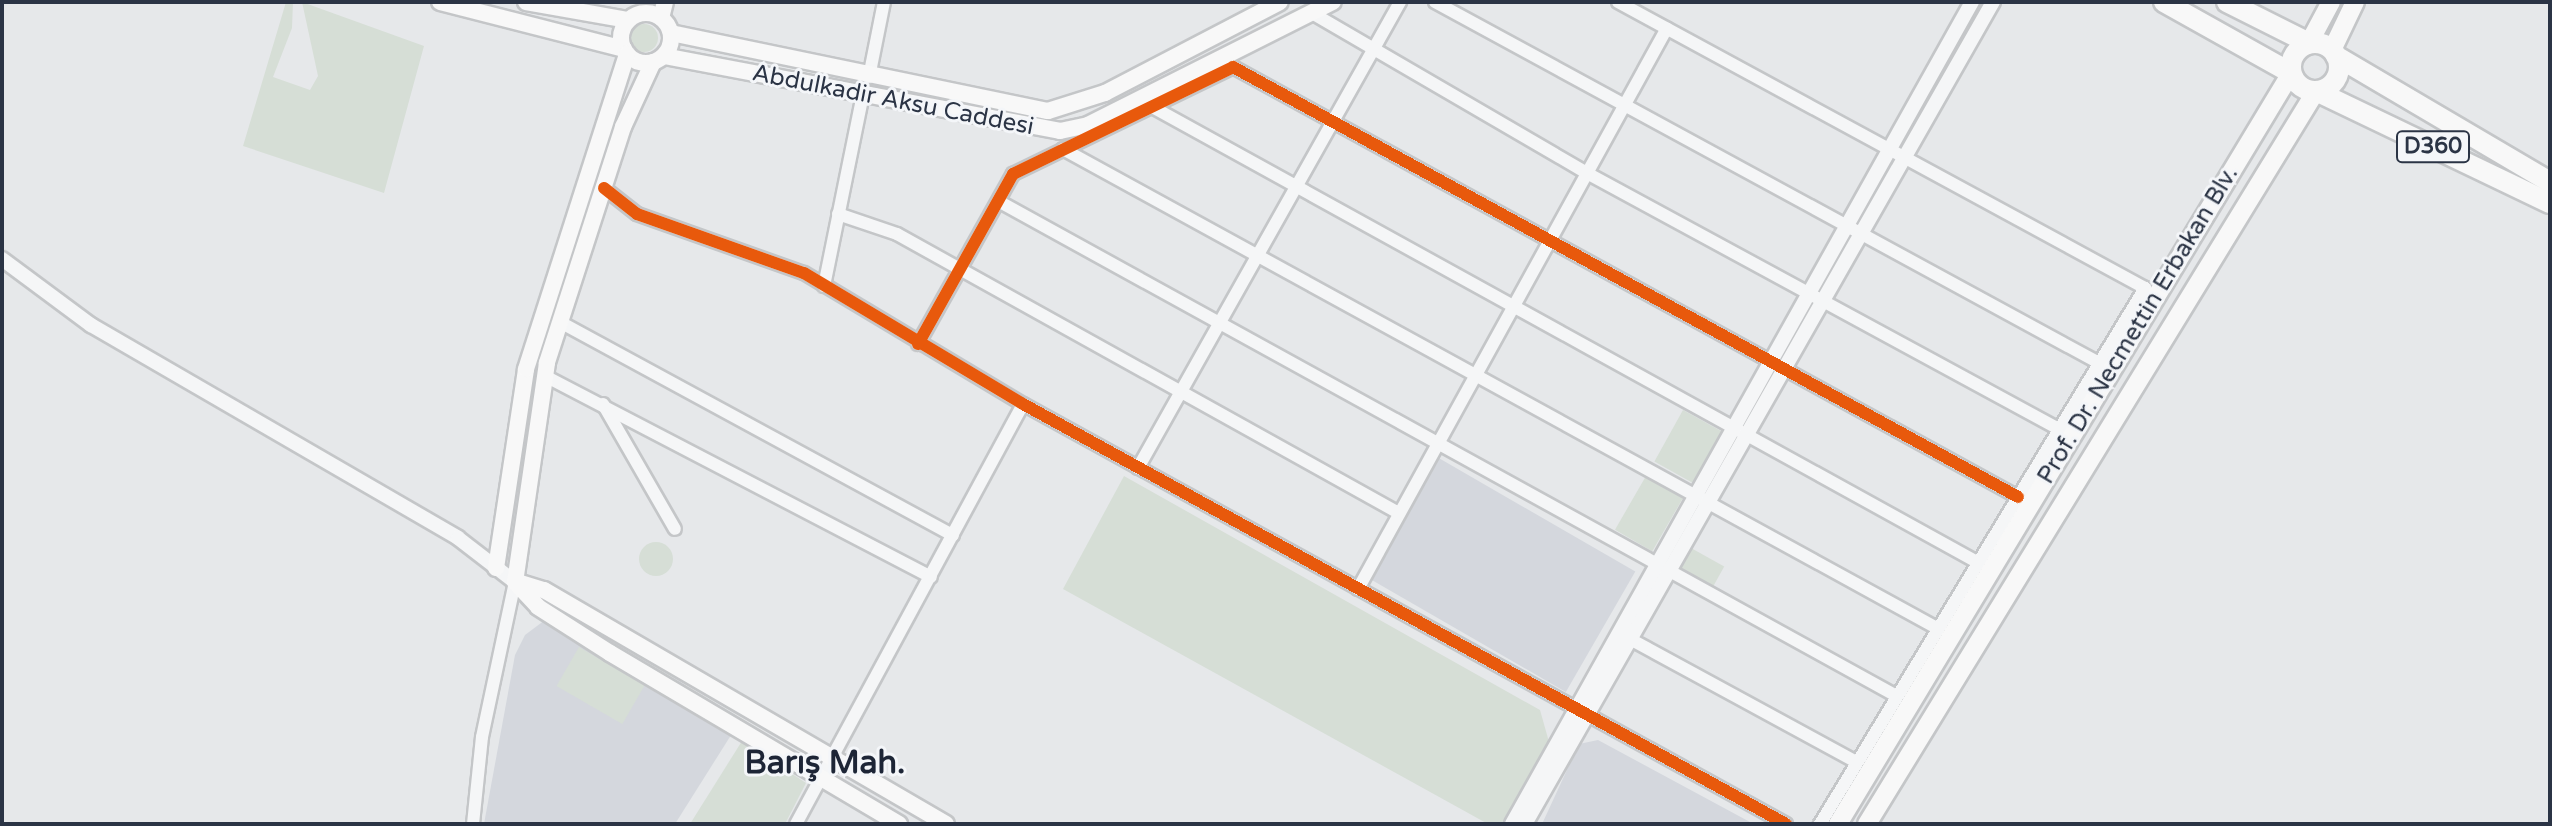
<!DOCTYPE html>
<html>
<head>
<meta charset="utf-8">
<style>
  body { margin:0 }
  #map { position:relative; width:2552px; height:826px; overflow:hidden; background:#e6e8ea; font-family:"Varela Round",sans-serif }
  div>[style] { position:absolute }
  [style*='--x'] { left:calc(var(--x)*1px); top:calc(var(--y)*1px); width:calc(var(--w)*1px); rotate:calc(var(--a)*1deg) }
  .built>* { inset:0; background:#d4d7dd; transform-origin:0 0 }
  .green>* { inset:0; background:#d6ded6; transform-origin:0 0 }
  .round { border-radius:50% }
  .roads { filter:drop-shadow(2px 0 #c4c6c8) drop-shadow(-2px 0 #c4c6c8) drop-shadow(0 2px #c4c6c8) drop-shadow(0 -2px #c4c6c8) }
  .minor>* { height:12px; margin:-6px; padding:0 6px; transform-origin:6px; border-radius:6px; background:#f5f6f7 }
  .tertiary>* { height:14px; margin:-7px; padding:0 7px; transform-origin:7px; border-radius:7px; background:#f5f6f7 }
  .secondary>* { height:16px; margin:-8px; padding:0 8px; transform-origin:8px; border-radius:8px; background:#f8f8f8 }
  .secondary>.ring { margin:-8px; padding:0; box-sizing:content-box; background:none; border:16px solid #f8f8f8; border-radius:50% }
  .primary>* { height:18px; margin:-9px; padding:0 9px; transform-origin:9px; border-radius:9px; background:#f8f8f8 }
  .trunk>* { height:20px; margin:-10px; padding:0 10px; transform-origin:10px; border-radius:10px; background:#f8f8f8 }
  .trunk>.ring { margin:-10px; padding:0; box-sizing:content-box; background:none; border:20px solid #f8f8f8; border-radius:50% }
  .cycleway>* { height:12px; margin:-6px; padding:0 6px; transform-origin:6px; border-radius:6px; background:#e8590c }
  span { translate:-50% -50%; white-space:nowrap; text-align:center; line-height:1.15; -webkit-text-stroke:6px #f4f6f9; paint-order:stroke }
  .shield-label span { padding:2px 6px; background:#f4f6f9; border:2px solid; border-radius:6px; -webkit-text-stroke-width:0 }
  .shield-label { font-size:22px; color:#2b3445; font-weight:700 }
  .street-label { font-size:24px; color:#2b3445 }
  .district-label { font-size:32px; color:#1d2536; font-weight:700 }
  .frame { position:absolute; inset:0; border:4px solid #2b3445; pointer-events:none }
</style>
</head>
<body>
<div id="map">
  <div class="built">
    <i style="left:1437px;top:457px;width:229px;height:139px;rotate:30deg"></i>
    <i style="clip-path:polygon(545px 620px,733px 732px,675px 824px,484px 824px,515px 655px,525px 635px)"></i>
    <i style="clip-path:polygon(1598px 740px,1750px 822px,1755px 824px,1542px 824px,1579px 744px)"></i>
  </div>
  <div class="green">
    <i style="clip-path:polygon(286px 2px,293px 2px,292px 28px,273px 77px,310px 90px,318px 76px,302px 2px,424px 46px,384px 193px,243px 146px)"></i>
    <i class="round" style="left:630px;top:24px;width:28px;height:28px"></i>
    <i style="left:1683px;top:410px;width:45px;height:59px;rotate:29deg"></i>
    <i style="clip-path:polygon(1124px 476px,1540px 710px,1549px 742px,1507px 824px,1488px 824px,1063px 589px)"></i>
    <i style="left:1646px;top:476px;width:43px;height:62px;rotate:30deg"></i>
    <i class="round" style="left:639px;top:542px;width:34px;height:34px"></i>
    <i style="left:1691px;top:548px;width:38px;height:25px;rotate:29deg"></i>
    <i style="left:579px;top:647px;width:76px;height:45px;rotate:30deg"></i>
    <i style="clip-path:polygon(742px 741px,806px 783px,785px 824px,690px 824px)"></i>
  </div>
  <div class="roads">
    <div class="minor">
      <i style="--x:1435;--y:2;--w:756;--a:28.53"></i>
      <i style="--x:1618;--y:2;--w:600;--a:28.49"></i>
      <i style="--x:2145;--y:288;--w:627;--a:121.23"></i>
      <i style="--x:1312;--y:13;--w:316;--a:30.2"></i>
      <i style="--x:1585;--y:172;--w:539;--a:28.47"></i>
      <i style="--x:869;--y:77;--w:76;--a:-78.7"></i>
      <i style="--x:1147;--y:104;--w:948;--a:28.89"></i>
      <i style="--x:1063;--y:149;--w:997;--a:28.73"></i>
      <i style="--x:604;--y:188;--w:42;--a:38.2"></i>
      <i style="--x:637;--y:214;--w:177;--a:19.5"></i>
      <i style="--x:804;--y:273;--w:255;--a:30.9"></i>
      <i style="--x:1023;--y:404;--w:871;--a:28.83"></i>
      <i style="--x:1000;--y:202;--w:1022;--a:28.85"></i>
      <i style="--x:838;--y:214;--w:62;--a:18.7"></i>
      <i style="--x:897;--y:234;--w:572;--a:29.07"></i>
      <i style="--x:824;--y:286;--w:195;--a:-78.5"></i>
      <i style="--x:560;--y:322;--w:447;--a:28.5"></i>
      <i style="--x:918;--y:344;--w:195;--a:-60.8"></i>
      <i style="--x:1013;--y:174;--w:245;--a:-25.9"></i>
      <i style="--x:1233;--y:67;--w:895;--a:28.71"></i>
      <i style="--x:545;--y:376;--w:435;--a:27.5"></i>
      <i style="--x:603;--y:404;--w:144;--a:60.1"></i>
      <i style="--x:1138;--y:468;--w:535;--a:-60.65"></i>
      <i style="--x:1358;--y:589;--w:640;--a:-61.15"></i>
      <i style="--x:1630;--y:639;--w:256;--a:28.5"></i>
      <i style="--x:473;--y:824;--w:87;--a:-84.1"></i>
      <i style="--x:482;--y:737;--w:158;--a:-78"></i>
      <i style="--x:796;--y:824;--w:477;--a:-61.6"></i>
    </div>
    <div class="tertiary">
      <i style="--x:2;--y:259;--w:111;--a:36.6"></i>
      <i style="--x:91;--y:325;--w:424;--a:30.1"></i>
      <i style="--x:458;--y:538;--w:72;--a:37.7"></i>
      <i style="--x:1512;--y:824;--w:942;--a:-60.77"></i>
      <i style="--x:1525;--y:824;--w:946;--a:-60.35"></i>
    </div>
    <div class="secondary">
      <i style="--x:440;--y:2;--w:190;--a:14.3"></i>
      <i style="--x:526;--y:2;--w:104;--a:10"></i>
      <i class="ring" style="left:621px;top:13px;width:34px;height:34px"></i>
      <i style="--x:661;--y:18;--w:16;--a:-76"></i>
      <i style="--x:671;--y:33;--w:385;--a:11.7"></i>
      <i style="--x:1048;--y:111;--w:60;--a:-17.5"></i>
      <i style="--x:1105;--y:93;--w:197;--a:-27.5"></i>
      <i style="--x:664;--y:56;--w:403;--a:10.7"></i>
      <i style="--x:1060;--y:131;--w:29;--a:-12"></i>
      <i style="--x:1088;--y:125;--w:274;--a:-26.7"></i>
      <i style="--x:653;--y:62;--w:72;--a:114.8"></i>
      <i style="--x:623;--y:127;--w:248;--a:107.9"></i>
      <i style="--x:547;--y:363;--w:221;--a:98.3"></i>
      <i style="--x:515;--y:582;--w:34;--a:47"></i>
      <i style="--x:538;--y:607;--w:85;--a:32.6"></i>
      <i style="--x:610;--y:653;--w:336;--a:30.6"></i>
      <i style="--x:496;--y:568;--w:201;--a:-81.4"></i>
      <i style="--x:526;--y:369;--w:331;--a:-72.2"></i>
      <i style="--x:517;--y:582;--w:28;--a:17"></i>
      <i style="--x:544;--y:590;--w:465;--a:30.2"></i>
    </div>
    <div class="primary">
      <i style="--x:2309;--y:43;--w:47;--a:-61.8"></i>
      <i style="--x:2332;--y:50;--w:53;--a:-64.4"></i>
      <i style="--x:1838;--y:824;--w:877;--a:-58.9"></i>
      <i style="--x:1867;--y:824;--w:860;--a:-58.51"></i>
    </div>
    <div class="trunk">
      <i style="--x:2164;--y:2;--w:145;--a:29.2"></i>
      <i style="--x:2227;--y:2;--w:92;--a:26.6"></i>
      <i class="ring" style="left:2291px;top:43px;width:28px;height:28px"></i>
      <i style="--x:2336;--y:56;--w:248;--a:30.5"></i>
      <i style="--x:2316;--y:91;--w:259;--a:25.6"></i>
    </div>
  </div>
  <div class="cycleway">
    <i style="--x:604;--y:188;--w:42;--a:38.2"></i>
    <i style="--x:637;--y:214;--w:177;--a:19.5"></i>
    <i style="--x:804;--y:273;--w:255;--a:30.9"></i>
    <i style="--x:1023;--y:404;--w:871;--a:28.83"></i>
    <i style="--x:918;--y:344;--w:195;--a:-60.8"></i>
    <i style="--x:1013;--y:174;--w:245;--a:-25.9"></i>
    <i style="--x:1233;--y:67;--w:895;--a:28.71"></i>
  </div>
  <div class="shield-label">
    <span style="left:2433px;top:147px">D360</span>
  </div>
  <div class="street-label">
    <span style="left:893px;top:100px;rotate:11deg">Abdulkadir Aksu Caddesi</span>
    <span style="left:2138px;top:325px;rotate:-59deg">Prof. Dr. Necmettin Erbakan Blv.</span>
  </div>
  <div class="district-label">
    <span style="left:825px;top:763px">Barış Mah.</span>
  </div>
  <div class="frame"></div>
</div>
</body>
</html>
